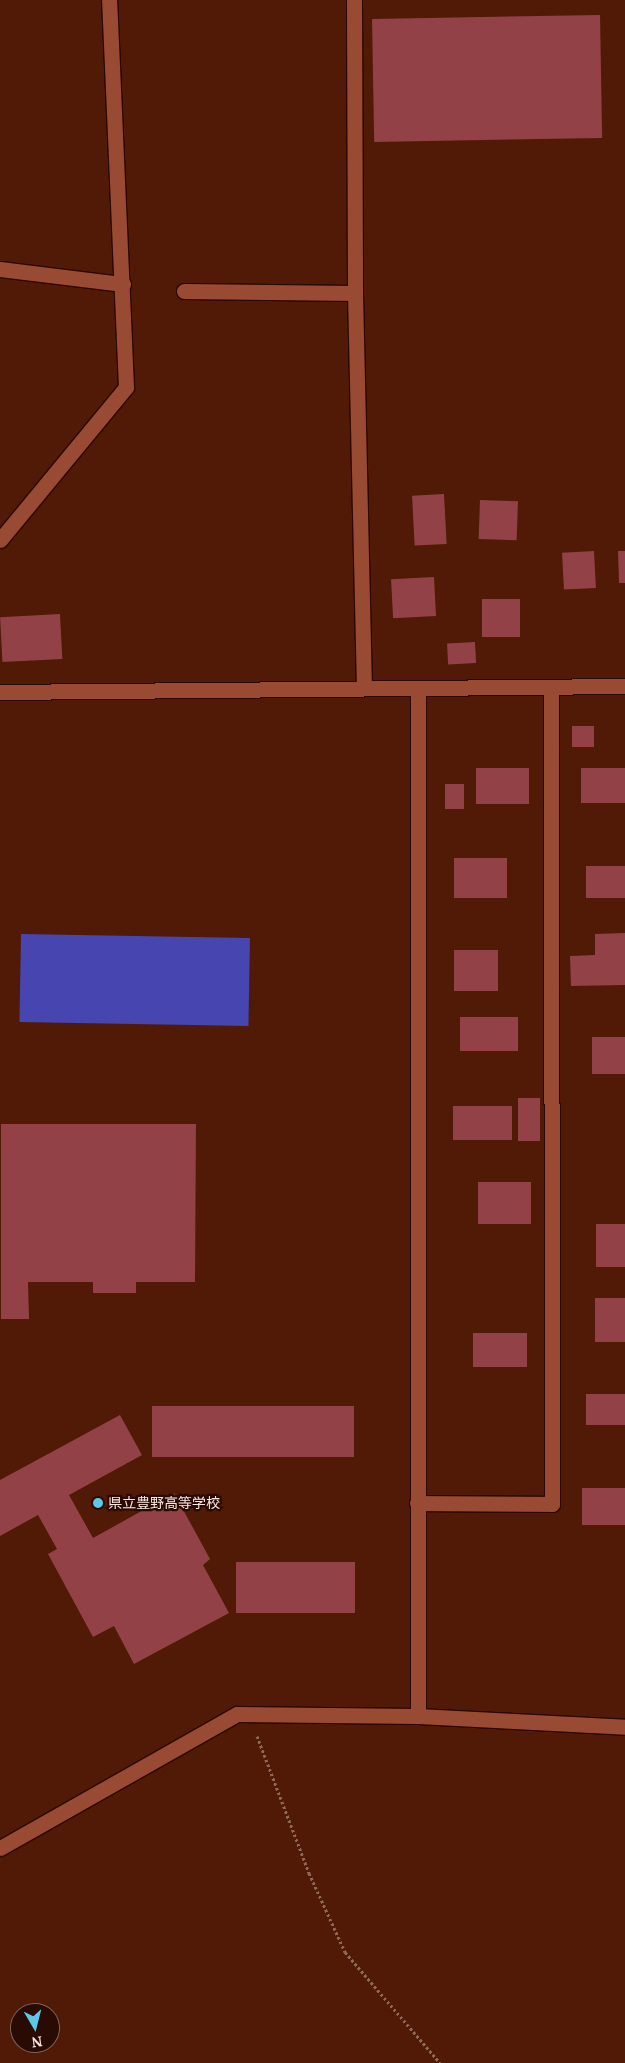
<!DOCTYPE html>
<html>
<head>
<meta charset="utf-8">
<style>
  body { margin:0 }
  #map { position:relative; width:625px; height:2063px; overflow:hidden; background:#501a06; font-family:"PT Serif","Noto Sans JP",serif }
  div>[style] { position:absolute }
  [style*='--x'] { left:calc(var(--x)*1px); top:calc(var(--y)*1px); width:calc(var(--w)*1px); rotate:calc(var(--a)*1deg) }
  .water>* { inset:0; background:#4745af; transform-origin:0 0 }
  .building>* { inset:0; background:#924146; transform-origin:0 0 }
  .path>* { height:3px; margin-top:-1.5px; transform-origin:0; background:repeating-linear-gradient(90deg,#906859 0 2.5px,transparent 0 5px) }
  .roads { filter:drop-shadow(1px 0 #2d0700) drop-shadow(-1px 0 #2d0700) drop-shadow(0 1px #2d0700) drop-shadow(0 -1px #2d0700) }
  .minor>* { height:15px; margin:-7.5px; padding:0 7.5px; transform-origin:7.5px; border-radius:7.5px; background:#984b32 }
  .dots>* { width:14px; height:14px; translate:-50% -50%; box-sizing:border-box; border:2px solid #2a0b03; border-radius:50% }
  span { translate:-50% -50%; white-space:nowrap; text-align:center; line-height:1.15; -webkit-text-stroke:4.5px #2a0b03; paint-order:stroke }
  .poi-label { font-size:14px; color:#fae7e1 }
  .left { translate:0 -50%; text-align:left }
  .north { position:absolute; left:10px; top:2003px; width:50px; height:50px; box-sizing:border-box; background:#2a0b03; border:1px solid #7d635c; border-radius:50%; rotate:172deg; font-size:14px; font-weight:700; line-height:20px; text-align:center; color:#fae7e1 }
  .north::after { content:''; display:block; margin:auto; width:18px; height:22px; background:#5ac8e6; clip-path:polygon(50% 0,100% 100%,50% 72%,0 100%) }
</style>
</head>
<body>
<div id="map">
  <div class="water">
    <i style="left:21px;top:934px;width:229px;height:88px;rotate:1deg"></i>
  </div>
  <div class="building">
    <i style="left:600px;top:15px;width:123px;height:228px;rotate:89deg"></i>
    <i style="left:444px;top:494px;width:50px;height:32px;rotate:87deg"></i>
    <i style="left:480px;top:500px;width:38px;height:39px;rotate:2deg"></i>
    <i style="left:594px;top:551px;width:37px;height:32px;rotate:87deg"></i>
    <i style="clip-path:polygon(618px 551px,625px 551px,625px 583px,619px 583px)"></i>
    <i style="left:434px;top:577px;width:39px;height:43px;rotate:87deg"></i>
    <i style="left:482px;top:599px;width:38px;height:38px"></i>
    <i style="left:60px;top:614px;width:45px;height:60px;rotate:87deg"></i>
    <i style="left:475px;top:642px;width:21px;height:28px;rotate:87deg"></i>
    <i style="left:572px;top:726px;width:22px;height:21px"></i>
    <i style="left:476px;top:768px;width:53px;height:36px"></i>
    <i style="left:581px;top:768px;width:44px;height:35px"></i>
    <i style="left:445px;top:784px;width:19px;height:25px"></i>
    <i style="left:454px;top:858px;width:53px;height:40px"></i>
    <i style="left:586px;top:866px;width:39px;height:32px"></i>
    <i style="clip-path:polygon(625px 933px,625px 985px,571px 986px,570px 956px,595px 955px,595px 934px)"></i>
    <i style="left:454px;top:950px;width:44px;height:41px"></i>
    <i style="left:460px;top:1017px;width:58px;height:34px"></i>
    <i style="left:592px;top:1037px;width:33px;height:37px"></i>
    <i style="left:518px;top:1098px;width:22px;height:43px"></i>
    <i style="left:453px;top:1106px;width:59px;height:34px"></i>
    <i style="clip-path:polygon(1px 1124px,196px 1124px,195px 1282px,136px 1282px,136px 1293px,93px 1293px,93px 1282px,28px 1282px,29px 1319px,1px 1319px)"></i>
    <i style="left:531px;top:1182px;width:42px;height:53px;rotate:90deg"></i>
    <i style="left:596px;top:1224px;width:29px;height:43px"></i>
    <i style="left:595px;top:1298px;width:30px;height:44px"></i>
    <i style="left:473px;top:1333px;width:54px;height:34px"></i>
    <i style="left:586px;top:1394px;width:39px;height:31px"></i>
    <i style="left:152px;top:1406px;width:202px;height:51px"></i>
    <i style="clip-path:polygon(120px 1415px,142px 1455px,69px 1495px,93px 1538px,174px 1493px,210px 1559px,203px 1565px,229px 1613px,134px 1664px,114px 1626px,93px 1637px,48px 1554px,57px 1549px,38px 1515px,0 1536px,0 1480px)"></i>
    <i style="left:582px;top:1488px;width:43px;height:37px"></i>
    <i style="left:236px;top:1562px;width:119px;height:51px"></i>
  </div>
  <div class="path">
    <i style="--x:257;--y:1736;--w:147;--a:69.2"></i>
    <i style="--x:309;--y:1873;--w:87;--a:65.5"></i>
    <i style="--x:345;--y:1952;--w:146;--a:49.4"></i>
  </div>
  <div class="roads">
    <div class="minor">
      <i style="--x:354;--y:0;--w:293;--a:89.8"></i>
      <i style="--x:355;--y:293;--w:393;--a:88.7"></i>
      <i style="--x:0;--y:269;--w:124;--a:7"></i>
      <i style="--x:184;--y:291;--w:171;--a:0.7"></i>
      <i style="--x:0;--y:540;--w:198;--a:-50.5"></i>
      <i style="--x:126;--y:387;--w:387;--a:-92.5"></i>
      <i style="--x:418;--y:689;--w:1027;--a:90"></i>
      <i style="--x:0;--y:692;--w:625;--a:-0.55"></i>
      <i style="--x:417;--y:1503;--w:135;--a:0.4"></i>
      <i style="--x:552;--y:1504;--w:817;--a:-90.07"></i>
      <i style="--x:0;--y:1848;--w:272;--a:-29.5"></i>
      <i style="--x:237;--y:1714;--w:181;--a:0.6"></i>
      <i style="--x:418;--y:1716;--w:207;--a:3"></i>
    </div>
  </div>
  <div class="dots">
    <i style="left:98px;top:1503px;background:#5ac8e6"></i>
  </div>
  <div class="poi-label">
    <span class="left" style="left:108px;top:1503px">県立豊野高等学校</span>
  </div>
  <div class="north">N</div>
</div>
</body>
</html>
